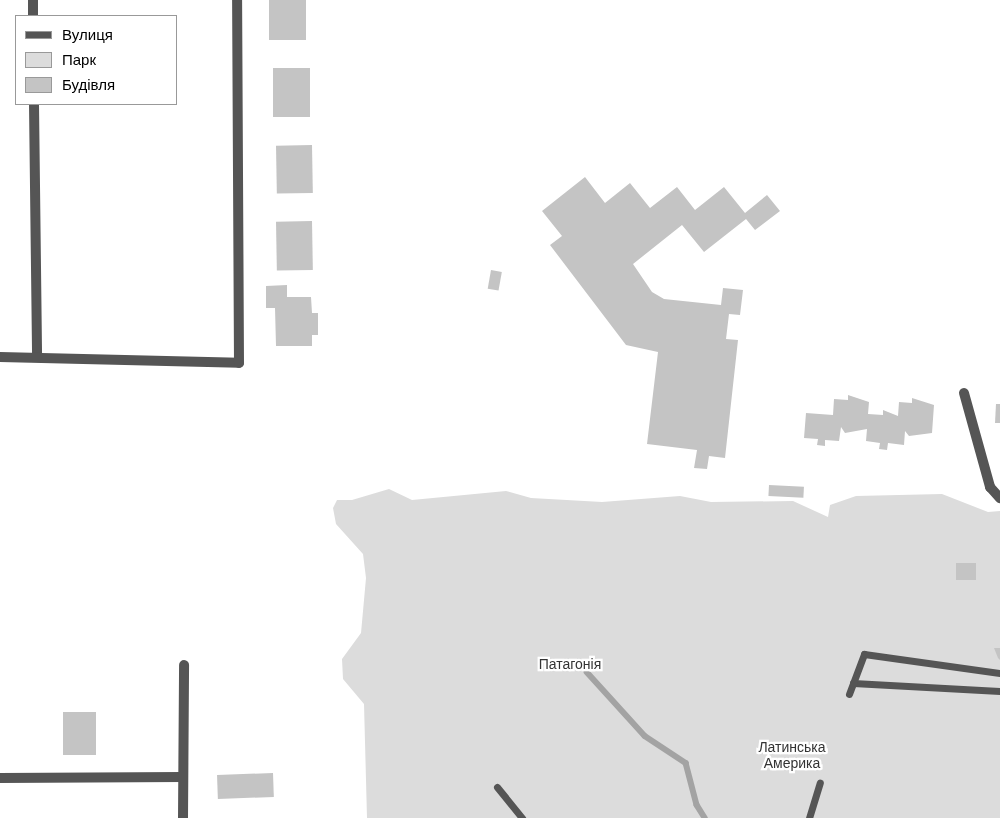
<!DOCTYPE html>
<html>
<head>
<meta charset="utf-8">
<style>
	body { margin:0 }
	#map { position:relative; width:1000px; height:818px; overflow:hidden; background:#fff; font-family:Arial,sans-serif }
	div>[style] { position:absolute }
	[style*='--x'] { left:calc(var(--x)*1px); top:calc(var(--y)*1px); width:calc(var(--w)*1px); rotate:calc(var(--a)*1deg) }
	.green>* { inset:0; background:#dcdcdc }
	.stream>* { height:5.5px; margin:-2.75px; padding:0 2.75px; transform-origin:2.75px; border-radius:2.75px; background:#a3a3a3 }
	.building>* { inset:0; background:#c4c4c4; transform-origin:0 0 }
	.lane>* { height:7px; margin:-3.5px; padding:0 3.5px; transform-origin:3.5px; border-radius:3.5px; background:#555 }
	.street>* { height:10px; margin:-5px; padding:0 5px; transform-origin:5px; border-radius:5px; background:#555 }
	span { translate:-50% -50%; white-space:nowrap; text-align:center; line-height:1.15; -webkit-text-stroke:4.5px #fff; paint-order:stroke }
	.park-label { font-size:14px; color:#333 }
	.legend { position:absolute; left:15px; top:15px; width:162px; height:90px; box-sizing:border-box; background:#fff; border:1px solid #999; margin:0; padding:6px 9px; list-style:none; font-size:15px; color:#000 }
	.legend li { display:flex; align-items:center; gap:10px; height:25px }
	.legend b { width:25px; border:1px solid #999 }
</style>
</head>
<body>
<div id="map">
	<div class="green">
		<i style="clip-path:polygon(389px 489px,412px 500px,506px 491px,531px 498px,602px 502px,680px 496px,711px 502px,793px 501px,828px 517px,830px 505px,856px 496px,942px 494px,988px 512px,1000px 511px,1000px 818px,367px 818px,364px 704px,343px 679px,342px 659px,361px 633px,366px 578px,363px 554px,336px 524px,333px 508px,337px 500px,352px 500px)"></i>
	</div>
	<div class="stream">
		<i style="--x:587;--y:672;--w:86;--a:47.8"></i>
		<i style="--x:645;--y:736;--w:49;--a:33.4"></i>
		<i style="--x:686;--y:763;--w:43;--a:75.3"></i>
		<i style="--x:697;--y:805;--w:15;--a:58"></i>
	</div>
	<div class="building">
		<i style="left:269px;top:0;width:37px;height:40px"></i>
		<i style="left:273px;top:68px;width:37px;height:49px"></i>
		<i style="left:312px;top:145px;width:48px;height:36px;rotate:89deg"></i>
		<i style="clip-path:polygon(585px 177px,605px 203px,630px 183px,650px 208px,677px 187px,695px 210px,724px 187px,745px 213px,767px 195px,780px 211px,755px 230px,746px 219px,704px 252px,682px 225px,633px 264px,652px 292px,664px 299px,721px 305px,723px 288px,743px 290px,740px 315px,729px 314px,726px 339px,738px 340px,725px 458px,709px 456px,707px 469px,694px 468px,697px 450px,647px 444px,658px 352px,626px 345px,550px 245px,562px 236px,542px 211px)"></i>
		<i style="left:312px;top:221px;width:49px;height:36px;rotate:89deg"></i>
		<i style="left:491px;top:270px;width:11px;height:19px;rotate:10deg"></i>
		<i style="clip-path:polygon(287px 285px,287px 297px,311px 297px,312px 313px,318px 313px,318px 335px,312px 335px,312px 346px,276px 346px,275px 308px,266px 308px,266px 286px)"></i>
		<i style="clip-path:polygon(848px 395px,869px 402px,868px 414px,883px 415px,883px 410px,898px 416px,899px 402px,912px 403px,912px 398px,934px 405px,932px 433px,909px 436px,905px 431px,904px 445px,888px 443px,887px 450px,879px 449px,880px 443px,866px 441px,867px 429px,845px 433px,841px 427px,839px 441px,825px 440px,825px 446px,817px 445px,818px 439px,804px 438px,806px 413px,833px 415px,834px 399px,848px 400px)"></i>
		<i style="clip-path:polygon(996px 404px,1000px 404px,1000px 423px,995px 423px)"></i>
		<i style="left:769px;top:485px;width:35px;height:11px;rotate:3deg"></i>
		<i style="left:956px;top:563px;width:20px;height:17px"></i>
		<i style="clip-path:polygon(994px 648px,1000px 648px,1000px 660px,998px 658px)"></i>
		<i style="left:63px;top:712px;width:33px;height:43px"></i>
		<i style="left:273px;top:773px;width:24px;height:56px;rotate:88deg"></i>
	</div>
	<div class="lane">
		<i style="--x:853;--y:683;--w:147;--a:3.1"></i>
		<i style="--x:849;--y:694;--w:43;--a:-69.4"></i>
		<i style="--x:864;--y:654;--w:137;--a:8"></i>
		<i style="--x:497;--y:787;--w:40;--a:51"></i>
		<i style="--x:809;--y:818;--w:37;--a:-73"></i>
	</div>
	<div class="street">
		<i style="--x:33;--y:0;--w:16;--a:90"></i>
		<i style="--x:34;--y:104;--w:253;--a:89.3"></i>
		<i style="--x:0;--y:357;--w:239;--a:1.4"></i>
		<i style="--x:239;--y:363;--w:363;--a:-90.3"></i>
		<i style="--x:964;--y:393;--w:98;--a:74.5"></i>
		<i style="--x:990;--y:487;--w:15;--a:48"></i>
		<i style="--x:0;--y:778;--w:183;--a:-0.3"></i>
		<i style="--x:183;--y:818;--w:153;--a:-89.6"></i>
	</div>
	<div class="park-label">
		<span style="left:570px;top:664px">Патагонія</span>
		<span style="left:792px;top:755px">Латинська<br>Америка</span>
	</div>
	<ul class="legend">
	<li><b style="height:6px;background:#555"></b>Вулиця</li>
	<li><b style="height:14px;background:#dcdcdc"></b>Парк</li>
	<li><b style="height:14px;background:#c4c4c4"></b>Будівля</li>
	</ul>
</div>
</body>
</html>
